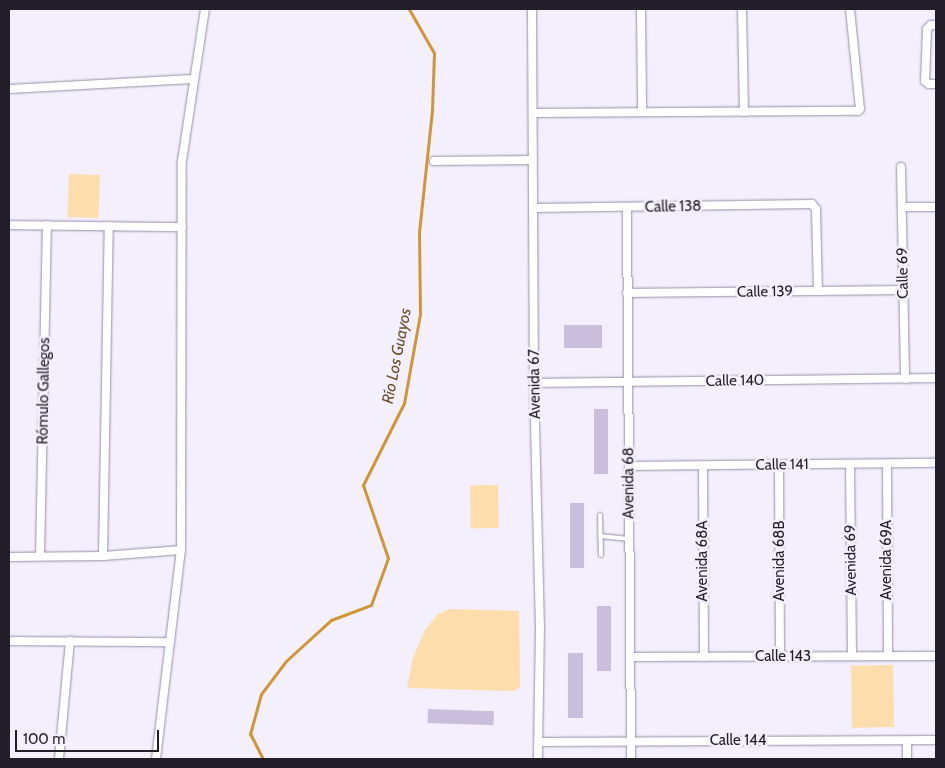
<!DOCTYPE html>
<html>
<head>
<meta charset="utf-8">
<style>
	body { margin:0 }
	#map { position:relative; width:945px; height:768px; overflow:hidden; background:#f4effc; font-family:Cabin,sans-serif }
	div>[style] { position:absolute }
	[style*='--x'] { left:calc(var(--x)*1px); top:calc(var(--y)*1px); width:calc(var(--w)*1px); rotate:calc(var(--a)*1deg) }
	.green>* { inset:0; background:#feddac; transform-origin:0 0 }
	.stream>* { height:3px; margin:-1.5px; padding:0 1.5px; transform-origin:1.5px; border-radius:1.5px; background:#cf9734 }
	.building>* { inset:0; background:#c9bedc; transform-origin:0 0 }
	.roads { filter:drop-shadow(0 0 1px #988daa) drop-shadow(0 0 1px #988daa) }
	.service>* { height:4px; margin:-2px; padding:0 2px; transform-origin:2px; border-radius:2px; background:#fff }
	.minor>* { height:8px; margin:-4px; padding:0 4px; transform-origin:4px; border-radius:4px; background:#fff }
	span { translate:-50% -50%; white-space:nowrap; text-align:center; line-height:1.15; -webkit-text-stroke:5px #f4effc; paint-order:stroke }
	.street-label { font-size:15px; color:#231f2a }
	.water-label { font-size:16px; color:#674f28; font-style:italic }
	.frame { position:absolute; inset:0; border:10px solid #231f2a; pointer-events:none }
	.scale { position:absolute; left:15px; top:730px; width:144px; height:22px; box-sizing:border-box; border:2px solid #231f2a; border-top:0; padding-left:6px; font-size:15px; line-height:18px; white-space:nowrap; color:#231f2a; -webkit-text-stroke:4px #f4effc; paint-order:stroke }
</style>
</head>
<body>
<div id="map">
	<div class="green">
		<i style="left:69px;top:174px;width:31px;height:43px;rotate:2deg"></i>
		<i style="left:498px;top:485px;width:43px;height:28px;rotate:89deg"></i>
		<i style="clip-path:polygon(450px 609px,519px 611px,520px 685px,519px 688px,513px 691px,407px 688px,413px 658px,425px 630px,438px 614px)"></i>
		<i style="left:893px;top:665px;width:62px;height:42px;rotate:89deg"></i>
	</div>
	<div class="stream">
		<i style="--x:263;--y:759;--w:28;--a:-117"></i>
		<i style="--x:250;--y:734;--w:41;--a:-74.6"></i>
		<i style="--x:261;--y:694;--w:41;--a:-52.9"></i>
		<i style="--x:286;--y:661;--w:61;--a:-42.3"></i>
		<i style="--x:331;--y:620;--w:43;--a:-20.6"></i>
		<i style="--x:371;--y:605;--w:50;--a:-70.1"></i>
		<i style="--x:388;--y:558;--w:77;--a:-108.9"></i>
		<i style="--x:363;--y:485;--w:92;--a:-63.4"></i>
		<i style="--x:404;--y:403;--w:90;--a:-79.8"></i>
		<i style="--x:420;--y:314;--w:82;--a:-90.7"></i>
		<i style="--x:419;--y:232;--w:123;--a:-83.9"></i>
		<i style="--x:432;--y:110;--w:57;--a:-88"></i>
		<i style="--x:434;--y:53;--w:51;--a:-119.6"></i>
	</div>
	<div class="building">
		<i style="left:602px;top:325px;width:23px;height:38px;rotate:90deg"></i>
		<i style="left:594px;top:409px;width:14px;height:65px"></i>
		<i style="left:570px;top:503px;width:14px;height:65px"></i>
		<i style="left:597px;top:606px;width:14px;height:65px"></i>
		<i style="left:568px;top:653px;width:15px;height:65px"></i>
		<i style="left:428px;top:709px;width:66px;height:14px;rotate:2deg"></i>
	</div>
	<div class="roads">
		<div class="service">
			<i style="--x:600;--y:515;--w:40;--a:88.6"></i>
			<i style="--x:600;--y:536;--w:29;--a:6"></i>
		</div>
		<div class="minor">
			<i style="--x:532;--y:9;--w:374;--a:89.7"></i>
			<i style="--x:534;--y:383;--w:242;--a:88.6"></i>
			<i style="--x:540;--y:625;--w:134;--a:90.9"></i>
			<i style="--x:641;--y:9;--w:103;--a:89.4"></i>
			<i style="--x:742;--y:9;--w:103;--a:88.9"></i>
			<i style="--x:936;--y:25;--w:5;--a:180"></i>
			<i style="--x:931;--y:25;--w:6;--a:135"></i>
			<i style="--x:927;--y:29;--w:52;--a:92.2"></i>
			<i style="--x:925;--y:81;--w:5;--a:37"></i>
			<i style="--x:929;--y:84;--w:7;--a:0"></i>
			<i style="--x:9;--y:89;--w:184;--a:-3.1"></i>
			<i style="--x:533;--y:113;--w:325;--a:-0.4"></i>
			<i style="--x:858;--y:111;--w:3;--a:-45"></i>
			<i style="--x:860;--y:109;--w:100;--a:-95.7"></i>
			<i style="--x:434;--y:161;--w:99;--a:-0.6"></i>
			<i style="--x:901;--y:167;--w:212;--a:88.9"></i>
			<i style="--x:902;--y:207;--w:34;--a:0"></i>
			<i style="--x:533;--y:208;--w:279;--a:-0.8"></i>
			<i style="--x:812;--y:204;--w:6;--a:51"></i>
			<i style="--x:816;--y:209;--w:82;--a:88.6"></i>
			<i style="--x:627;--y:208;--w:551;--a:89.58"></i>
			<i style="--x:9;--y:225;--w:173;--a:0.7"></i>
			<i style="--x:627;--y:293;--w:276;--a:-0.6"></i>
			<i style="--x:534;--y:383;--w:402;--a:-0.7"></i>
			<i style="--x:850;--y:464;--w:192;--a:89.4"></i>
			<i style="--x:887;--y:464;--w:192;--a:89.7"></i>
			<i style="--x:779;--y:465;--w:192;--a:89.7"></i>
			<i style="--x:629;--y:466;--w:307;--a:-0.6"></i>
			<i style="--x:703;--y:466;--w:191;--a:89.7"></i>
			<i style="--x:40;--y:556;--w:331;--a:-88.8"></i>
			<i style="--x:103;--y:556;--w:330;--a:-89"></i>
			<i style="--x:9;--y:557;--w:94;--a:-0.6"></i>
			<i style="--x:103;--y:556;--w:78;--a:-4.4"></i>
			<i style="--x:9;--y:641;--w:160;--a:0.4"></i>
			<i style="--x:630;--y:657;--w:306;--a:-0.2"></i>
			<i style="--x:540;--y:742;--w:396;--a:-0.3"></i>
			<i style="--x:59;--y:759;--w:119;--a:-84.7"></i>
			<i style="--x:156;--y:759;--w:210;--a:-83.2"></i>
			<i style="--x:181;--y:550;--w:389;--a:-89.9"></i>
			<i style="--x:182;--y:161;--w:154;--a:-81.4"></i>
			<i style="--x:907;--y:759;--w:18;--a:-90"></i>
		</div>
	</div>
	<div class="street-label">
		<span style="left:673px;top:207px;rotate:-1deg">Calle 138</span>
		<span style="left:903px;top:273px;rotate:-91deg">Calle 69</span>
		<span style="left:765px;top:292px;rotate:-1deg">Calle 139</span>
		<span style="left:735px;top:381px;rotate:-1deg">Calle 140</span>
		<span style="left:535px;top:384px;rotate:-91deg">Avenida 67</span>
		<span style="left:44px;top:391px;rotate:-89deg">Rómulo Gallegos</span>
		<span style="left:782px;top:465px;rotate:-1deg">Calle 141</span>
		<span style="left:629px;top:483px;rotate:-90deg">Avenida 68</span>
		<span style="left:851px;top:560px;rotate:-91deg">Avenida 69</span>
		<span style="left:887px;top:560px;rotate:-90deg">Avenida 69A</span>
		<span style="left:703px;top:561px;rotate:-90deg">Avenida 68A</span>
		<span style="left:780px;top:561px;rotate:-90deg">Avenida 68B</span>
		<span style="left:783px;top:657px">Calle 143</span>
		<span style="left:738px;top:741px">Calle 144</span>
	</div>
	<div class="water-label">
		<span style="left:397px;top:356px;rotate:-79deg">Río Los Guayos</span>
	</div>
	<div class="frame"></div>
	<div class="scale">100 m</div>
</div>
</body>
</html>
